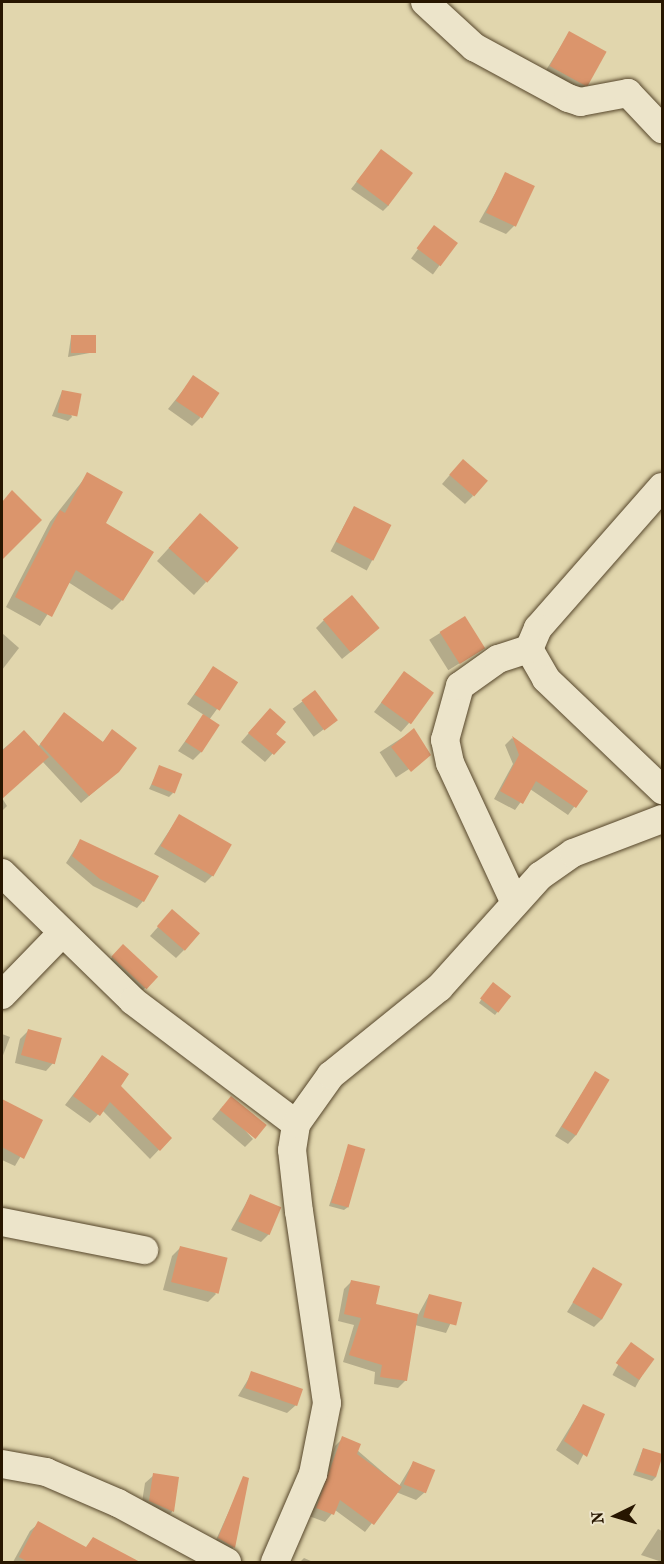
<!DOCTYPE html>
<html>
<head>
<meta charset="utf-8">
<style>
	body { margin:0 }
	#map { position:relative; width:664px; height:1564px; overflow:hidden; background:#e1d6ad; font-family:"IM FELL French Canon",serif }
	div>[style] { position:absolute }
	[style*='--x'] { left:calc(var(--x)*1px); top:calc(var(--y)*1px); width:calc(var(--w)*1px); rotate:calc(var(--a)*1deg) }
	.shadow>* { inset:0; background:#0003; transform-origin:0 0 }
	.building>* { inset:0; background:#db956c; transform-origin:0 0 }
	.roads { filter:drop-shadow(0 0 2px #56462b) drop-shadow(0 0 2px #56462b) }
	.minor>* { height:28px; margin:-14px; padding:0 14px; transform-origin:14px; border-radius:14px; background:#ece4ca }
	span { translate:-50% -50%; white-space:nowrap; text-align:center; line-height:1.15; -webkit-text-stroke:4.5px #ece4ca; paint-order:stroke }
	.frame { position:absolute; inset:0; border:3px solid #271600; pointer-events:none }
	.north { position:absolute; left:586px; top:1486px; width:60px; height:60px; -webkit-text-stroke:4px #ece4ca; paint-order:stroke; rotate:265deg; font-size:16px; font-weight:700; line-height:24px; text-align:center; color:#271600 }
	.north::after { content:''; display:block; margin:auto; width:21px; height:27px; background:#271600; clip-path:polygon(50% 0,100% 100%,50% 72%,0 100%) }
</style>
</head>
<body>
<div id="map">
	<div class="shadow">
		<i style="clip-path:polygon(569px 33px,588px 83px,580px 91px,543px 75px)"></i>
		<i style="clip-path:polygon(376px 157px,389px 205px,383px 211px,351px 189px)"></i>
		<i style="clip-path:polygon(506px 174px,514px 226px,506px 234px,479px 222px)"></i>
		<i style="left:434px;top:227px;width:27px;height:39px;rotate:36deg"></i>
		<i style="clip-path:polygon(71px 337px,95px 352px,68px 357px)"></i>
		<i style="clip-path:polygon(194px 377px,200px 418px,192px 426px,168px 409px)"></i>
		<i style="clip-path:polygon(62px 391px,72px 417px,68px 421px,52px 416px)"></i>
		<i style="clip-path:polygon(455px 469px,473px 496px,465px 504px,442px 484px)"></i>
		<i style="clip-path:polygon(88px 474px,122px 600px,112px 610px,68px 582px,40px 626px,6px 607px,50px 522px)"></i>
		<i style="clip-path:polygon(12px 492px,3px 557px,2px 503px)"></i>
		<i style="left:354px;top:507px;width:41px;height:50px;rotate:28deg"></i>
		<i style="clip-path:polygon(188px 527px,206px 582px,194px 595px,157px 561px)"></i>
		<i style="left:464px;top:618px;width:36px;height:41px;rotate:58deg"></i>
		<i style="clip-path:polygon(324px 620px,370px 636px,342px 659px,316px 628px)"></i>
		<i style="clip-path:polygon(2px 633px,19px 648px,2px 670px)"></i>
		<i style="clip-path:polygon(213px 668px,236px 683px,209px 720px,201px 752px,193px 760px,178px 751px,204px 715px,187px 704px)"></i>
		<i style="clip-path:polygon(404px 673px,409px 723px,401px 732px,374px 712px)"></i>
		<i style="left:315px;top:692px;width:35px;height:28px;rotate:53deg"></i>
		<i style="clip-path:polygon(64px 714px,102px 743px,113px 731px,118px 771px,81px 803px,42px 761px,2px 798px,2px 750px,24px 732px,38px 747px)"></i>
		<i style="clip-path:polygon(262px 718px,283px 742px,265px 762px,241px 742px)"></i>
		<i style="left:414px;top:730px;width:30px;height:41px;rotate:57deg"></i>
		<i style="clip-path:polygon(512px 738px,586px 791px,568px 815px,530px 789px,515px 810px,494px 799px,513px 764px,505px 745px)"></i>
		<i style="clip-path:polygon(160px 767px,173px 793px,169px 797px,149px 789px)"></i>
		<i style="clip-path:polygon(2px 798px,7px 806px,2px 811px)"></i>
		<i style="clip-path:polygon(179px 816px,213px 875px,205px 883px,154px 854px)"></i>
		<i style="clip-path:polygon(80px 841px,143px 901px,137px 908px,93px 886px,66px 863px)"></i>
		<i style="clip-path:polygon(172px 911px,184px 950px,176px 958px,150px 936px)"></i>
		<i style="left:123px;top:946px;width:45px;height:27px;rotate:44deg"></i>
		<i style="clip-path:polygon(489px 988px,498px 1011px,495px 1015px,479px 1003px)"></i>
		<i style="clip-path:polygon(28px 1031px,54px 1062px,46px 1071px,15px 1063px,20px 1039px)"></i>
		<i style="clip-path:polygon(2px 1034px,10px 1037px,2px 1058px)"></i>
		<i style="clip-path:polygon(102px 1057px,119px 1086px,170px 1138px,150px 1159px,102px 1110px,90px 1123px,65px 1105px)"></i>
		<i style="clip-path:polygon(595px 1073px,576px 1135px,568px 1144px,555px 1136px)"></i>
		<i style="clip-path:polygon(2px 1101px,41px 1121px,15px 1166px,2px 1160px)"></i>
		<i style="clip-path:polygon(223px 1106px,253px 1139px,245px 1147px,212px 1119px)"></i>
		<i style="clip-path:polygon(349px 1146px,348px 1207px,344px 1210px,329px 1206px)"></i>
		<i style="clip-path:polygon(250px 1196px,269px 1234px,261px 1242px,231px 1230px)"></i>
		<i style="clip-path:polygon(180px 1248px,216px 1294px,208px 1302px,163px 1290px,172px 1256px)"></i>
		<i style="clip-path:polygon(594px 1269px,602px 1319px,594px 1327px,567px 1312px)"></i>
		<i style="clip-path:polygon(352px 1281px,375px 1305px,418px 1315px,429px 1295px,460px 1303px,446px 1333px,415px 1325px,406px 1380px,398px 1388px,374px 1384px,375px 1372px,343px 1362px,354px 1325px,338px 1321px,344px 1289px)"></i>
		<i style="left:628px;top:1347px;width:26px;height:32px;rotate:29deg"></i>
		<i style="clip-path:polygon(252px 1373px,296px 1405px,287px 1413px,238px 1396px)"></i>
		<i style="clip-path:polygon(583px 1406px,603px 1415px,578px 1465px,556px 1450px)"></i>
		<i style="clip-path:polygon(343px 1438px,399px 1486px,413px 1463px,425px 1492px,416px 1500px,396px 1492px,365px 1532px,335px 1510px,325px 1522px,309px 1516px,335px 1446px)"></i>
		<i style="clip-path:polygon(643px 1449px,656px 1477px,652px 1481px,633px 1475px)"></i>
		<i style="clip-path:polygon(154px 1475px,177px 1478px,172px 1512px,164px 1520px,141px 1509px,145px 1483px)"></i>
		<i style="clip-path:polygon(244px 1478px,234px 1547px,230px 1551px,215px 1542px)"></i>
		<i style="clip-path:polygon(39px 1523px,63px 1562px,13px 1562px,30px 1531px)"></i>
		<i style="clip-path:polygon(658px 1529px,662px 1531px,662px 1562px,641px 1555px)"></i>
		<i style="clip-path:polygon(304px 1558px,313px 1562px,300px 1562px)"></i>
	</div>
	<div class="building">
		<i style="left:569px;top:31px;width:43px;height:40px;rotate:29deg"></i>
		<i style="left:381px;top:149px;width:40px;height:41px;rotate:37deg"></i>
		<i style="left:505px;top:172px;width:33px;height:45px;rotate:25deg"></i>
		<i style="left:434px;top:225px;width:30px;height:29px;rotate:37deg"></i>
		<i style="left:96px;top:335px;width:18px;height:25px;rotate:90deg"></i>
		<i style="left:193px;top:375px;width:32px;height:31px;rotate:34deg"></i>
		<i style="left:62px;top:390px;width:20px;height:23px;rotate:11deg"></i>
		<i style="left:463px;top:459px;width:33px;height:21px;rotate:41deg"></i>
		<i style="clip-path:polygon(87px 472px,123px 492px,106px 523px,154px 552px,123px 601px,76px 570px,52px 617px,15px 597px,60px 510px,65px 513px)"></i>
		<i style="clip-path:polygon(12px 490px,42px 520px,2px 560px,2px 502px)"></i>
		<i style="left:354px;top:506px;width:42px;height:40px;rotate:27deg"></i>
		<i style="left:200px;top:513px;width:52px;height:47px;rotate:42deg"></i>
		<i style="left:352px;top:595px;width:43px;height:38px;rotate:50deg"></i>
		<i style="left:465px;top:616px;width:38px;height:30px;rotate:58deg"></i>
		<i style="left:213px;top:666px;width:30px;height:34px;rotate:33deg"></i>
		<i style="left:404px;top:671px;width:37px;height:39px;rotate:36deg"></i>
		<i style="left:315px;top:690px;width:38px;height:17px;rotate:53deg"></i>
		<i style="clip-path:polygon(270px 708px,286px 722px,276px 734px,286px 742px,274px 755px,248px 733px)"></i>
		<i style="clip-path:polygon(64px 712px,103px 742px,112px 729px,137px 748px,119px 772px,89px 796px,40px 744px)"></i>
		<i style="left:203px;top:714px;width:20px;height:33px;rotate:33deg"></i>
		<i style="clip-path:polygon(414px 728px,431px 755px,411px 772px,391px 747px)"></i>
		<i style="clip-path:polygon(24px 730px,49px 757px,2px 799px,2px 751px)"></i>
		<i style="clip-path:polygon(512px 736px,588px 791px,576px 808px,536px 781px,523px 804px,500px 791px,519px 755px)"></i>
		<i style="left:159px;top:765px;width:25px;height:21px;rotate:21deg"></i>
		<i style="left:179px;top:814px;width:61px;height:37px;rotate:30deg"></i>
		<i style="clip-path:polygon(80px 839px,159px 876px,144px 902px,100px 879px,72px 856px)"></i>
		<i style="left:172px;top:909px;width:37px;height:23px;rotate:41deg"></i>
		<i style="left:123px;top:944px;width:48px;height:17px;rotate:43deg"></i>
		<i style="left:493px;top:982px;width:23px;height:21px;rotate:38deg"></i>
		<i style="left:28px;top:1029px;width:35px;height:27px;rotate:15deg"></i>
		<i style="clip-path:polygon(102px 1055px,129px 1074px,121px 1086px,172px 1138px,160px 1151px,110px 1102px,100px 1116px,73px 1096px)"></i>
		<i style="left:595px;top:1071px;width:17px;height:65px;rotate:31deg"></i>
		<i style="left:231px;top:1096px;width:46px;height:18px;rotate:39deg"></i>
		<i style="clip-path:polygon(2px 1099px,43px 1120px,24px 1159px,2px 1147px)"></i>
		<i style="left:348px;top:1144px;width:18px;height:61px;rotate:16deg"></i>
		<i style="left:250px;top:1194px;width:34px;height:30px;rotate:23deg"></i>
		<i style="left:180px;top:1246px;width:49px;height:37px;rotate:14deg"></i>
		<i style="left:593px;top:1267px;width:34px;height:41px;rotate:30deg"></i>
		<i style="clip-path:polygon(351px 1280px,380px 1286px,376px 1304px,418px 1314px,407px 1381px,380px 1377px,382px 1365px,349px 1355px,361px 1318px,344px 1314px)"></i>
		<i style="left:429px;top:1294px;width:34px;height:24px;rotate:14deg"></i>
		<i style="left:631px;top:1342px;width:29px;height:26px;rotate:36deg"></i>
		<i style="left:251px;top:1371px;width:55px;height:18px;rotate:19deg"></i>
		<i style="clip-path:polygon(583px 1404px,605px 1414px,587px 1457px,564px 1441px)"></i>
		<i style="clip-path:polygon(342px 1436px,361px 1444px,357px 1454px,402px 1487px,374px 1525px,340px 1500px,334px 1515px,316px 1508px)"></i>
		<i style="left:643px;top:1448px;width:21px;height:24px;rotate:17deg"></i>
		<i style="left:413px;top:1461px;width:24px;height:25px;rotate:22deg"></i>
		<i style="clip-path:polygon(153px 1473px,179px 1477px,174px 1512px,149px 1501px)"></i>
		<i style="clip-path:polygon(243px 1476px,249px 1478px,235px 1548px,218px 1538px)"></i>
		<i style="clip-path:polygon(38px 1521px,86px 1547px,93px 1537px,142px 1563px,30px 1563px,19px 1557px)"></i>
	</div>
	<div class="roads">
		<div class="minor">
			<i style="--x:425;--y:2;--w:67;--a:42.6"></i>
			<i style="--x:474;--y:47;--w:107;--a:28.5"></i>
			<i style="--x:568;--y:98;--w:13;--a:18"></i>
			<i style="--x:580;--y:102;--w:49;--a:-10.6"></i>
			<i style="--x:628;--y:93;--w:50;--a:46.6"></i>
			<i style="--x:662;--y:487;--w:188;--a:131.3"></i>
			<i style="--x:538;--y:628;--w:23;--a:113"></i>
			<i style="--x:529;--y:649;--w:34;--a:60"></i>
			<i style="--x:546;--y:679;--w:161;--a:43.7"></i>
			<i style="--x:2;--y:873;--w:183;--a:44.3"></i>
			<i style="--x:133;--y:1001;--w:204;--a:37"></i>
			<i style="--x:515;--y:903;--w:154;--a:-114.9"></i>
			<i style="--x:450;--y:763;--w:24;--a:-102"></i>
			<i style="--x:445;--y:740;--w:56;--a:-74.5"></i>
			<i style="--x:460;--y:686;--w:47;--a:-35.4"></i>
			<i style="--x:498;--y:659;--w:33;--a:-18"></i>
			<i style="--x:2;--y:995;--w:86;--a:-45.9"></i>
			<i style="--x:2;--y:1222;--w:145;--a:11.2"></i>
			<i style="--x:2;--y:1464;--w:45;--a:10.3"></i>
			<i style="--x:46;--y:1472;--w:78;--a:23.3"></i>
			<i style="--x:118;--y:1503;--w:124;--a:28.4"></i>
			<i style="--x:275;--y:1562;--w:96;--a:-66.6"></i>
			<i style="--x:313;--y:1474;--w:72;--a:-78.8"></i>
			<i style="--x:327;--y:1403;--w:193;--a:-98.3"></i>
			<i style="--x:299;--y:1212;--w:62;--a:-96.4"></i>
			<i style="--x:292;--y:1150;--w:26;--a:-81"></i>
			<i style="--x:296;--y:1124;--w:60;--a:-54.5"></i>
			<i style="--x:331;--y:1075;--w:139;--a:-38.9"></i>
			<i style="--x:439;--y:988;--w:151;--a:-48"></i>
			<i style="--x:540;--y:876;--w:40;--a:-34.9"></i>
			<i style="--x:573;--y:853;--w:95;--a:-20.9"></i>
		</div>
	</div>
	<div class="frame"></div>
	<div class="north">N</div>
</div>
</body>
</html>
